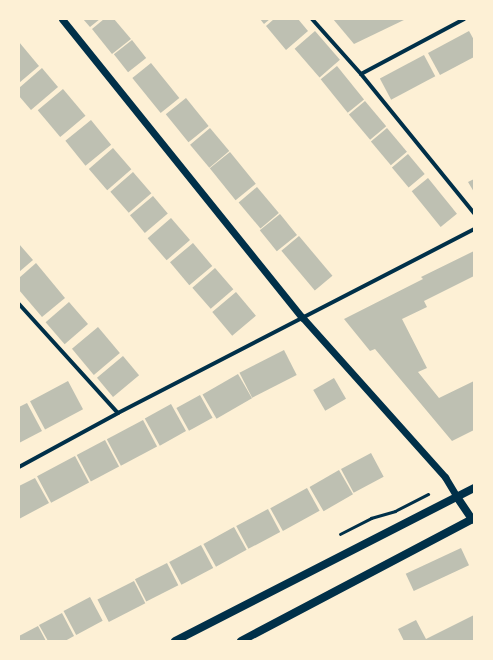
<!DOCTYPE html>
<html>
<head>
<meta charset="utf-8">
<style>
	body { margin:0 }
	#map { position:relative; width:493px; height:660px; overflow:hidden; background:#fdf0d5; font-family:"Fira Sans Condensed",sans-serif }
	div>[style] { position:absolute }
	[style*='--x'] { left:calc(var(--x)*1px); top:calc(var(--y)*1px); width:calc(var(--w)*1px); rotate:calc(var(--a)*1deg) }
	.building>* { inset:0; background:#bec0b2; transform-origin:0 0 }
	.path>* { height:2.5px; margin:-1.25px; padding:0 1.25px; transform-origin:1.25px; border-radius:1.25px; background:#003049 }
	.minor>* { height:4px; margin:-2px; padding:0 2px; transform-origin:2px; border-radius:2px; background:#003049 }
	.tertiary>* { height:7px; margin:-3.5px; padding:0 3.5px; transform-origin:3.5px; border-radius:3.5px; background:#003049 }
	.secondary>* { height:8px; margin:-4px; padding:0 4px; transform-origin:4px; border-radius:4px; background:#003049 }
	span { translate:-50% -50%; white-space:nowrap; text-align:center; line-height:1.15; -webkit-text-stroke:4px #fdf0d5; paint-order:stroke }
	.frame { position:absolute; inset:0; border:20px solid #fdf0d5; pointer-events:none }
</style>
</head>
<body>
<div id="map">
	<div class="building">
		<i style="clip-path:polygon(83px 19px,100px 19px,90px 27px)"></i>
		<i style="clip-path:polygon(104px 19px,114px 19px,131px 39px,112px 54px,92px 29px)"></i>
		<i style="clip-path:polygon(260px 19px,270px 19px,264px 24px)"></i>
		<i style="clip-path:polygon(274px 19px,298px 19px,308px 31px,286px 50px,266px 26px)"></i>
		<i style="clip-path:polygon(333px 19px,406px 19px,354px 44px)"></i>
		<i style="left:315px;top:31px;width:38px;height:27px;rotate:49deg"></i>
		<i style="clip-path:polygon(469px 31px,474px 40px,474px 57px,440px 75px,428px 53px)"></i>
		<i style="left:132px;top:40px;width:23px;height:23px;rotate:52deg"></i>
		<i style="clip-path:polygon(19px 42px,39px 66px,19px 83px)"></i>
		<i style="left:424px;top:55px;width:24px;height:50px;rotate:62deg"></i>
		<i style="left:151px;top:63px;width:45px;height:24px;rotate:51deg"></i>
		<i style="left:337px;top:66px;width:43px;height:21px;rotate:51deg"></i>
		<i style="clip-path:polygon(42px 68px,58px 87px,31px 110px,19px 96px,19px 88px)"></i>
		<i style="left:63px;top:89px;width:35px;height:33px;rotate:50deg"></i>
		<i style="left:186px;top:98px;width:36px;height:26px;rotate:51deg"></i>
		<i style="left:365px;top:101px;width:33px;height:21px;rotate:50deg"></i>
		<i style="left:91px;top:120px;width:32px;height:33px;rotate:51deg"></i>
		<i style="left:210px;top:128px;width:30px;height:26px;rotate:50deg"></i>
		<i style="left:387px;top:128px;width:31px;height:21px;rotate:50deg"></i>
		<i style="left:113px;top:148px;width:28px;height:32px;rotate:49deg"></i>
		<i style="left:230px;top:152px;width:41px;height:26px;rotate:51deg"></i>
		<i style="left:408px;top:154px;width:26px;height:21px;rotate:50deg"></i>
		<i style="left:133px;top:172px;width:28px;height:30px;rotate:49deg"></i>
		<i style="left:428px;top:178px;width:46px;height:21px;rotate:51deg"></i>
		<i style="clip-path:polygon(474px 179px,474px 192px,468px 182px)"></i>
		<i style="left:257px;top:187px;width:34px;height:24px;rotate:50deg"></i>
		<i style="left:153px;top:196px;width:23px;height:30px;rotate:50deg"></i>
		<i style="left:280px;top:214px;width:27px;height:26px;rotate:51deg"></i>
		<i style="left:171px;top:218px;width:29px;height:31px;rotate:49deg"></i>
		<i style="left:299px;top:236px;width:52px;height:23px;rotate:50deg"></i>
		<i style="left:193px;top:243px;width:30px;height:30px;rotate:50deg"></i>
		<i style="clip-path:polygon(19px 244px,33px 260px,19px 272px)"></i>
		<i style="clip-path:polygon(474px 251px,474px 276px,424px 301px,427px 307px,402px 319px,427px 368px,418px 372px,439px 398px,474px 381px,474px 430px,452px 441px,375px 349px,370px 351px,344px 319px,423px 279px,421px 277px)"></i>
		<i style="clip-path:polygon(36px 263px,65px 298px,42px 317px,19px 290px,19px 278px)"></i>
		<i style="left:215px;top:268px;width:28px;height:30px;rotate:49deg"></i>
		<i style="left:236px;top:292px;width:31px;height:31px;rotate:50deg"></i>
		<i style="left:69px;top:302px;width:29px;height:31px;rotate:49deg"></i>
		<i style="left:98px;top:327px;width:34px;height:34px;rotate:50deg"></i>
		<i style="left:284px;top:350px;width:28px;height:50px;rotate:63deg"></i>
		<i style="left:123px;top:356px;width:25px;height:34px;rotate:50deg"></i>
		<i style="left:238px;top:374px;width:28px;height:41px;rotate:60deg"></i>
		<i style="left:334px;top:378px;width:24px;height:24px;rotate:60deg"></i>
		<i style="left:68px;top:381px;width:32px;height:43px;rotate:62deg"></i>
		<i style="left:200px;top:395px;width:26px;height:27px;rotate:61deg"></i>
		<i style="clip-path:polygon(27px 403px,42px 431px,19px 443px,19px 407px)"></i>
		<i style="left:171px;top:404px;width:31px;height:30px;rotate:61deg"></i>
		<i style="left:143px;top:420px;width:30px;height:41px;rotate:62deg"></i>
		<i style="left:105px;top:440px;width:30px;height:32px;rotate:62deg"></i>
		<i style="left:371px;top:453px;width:27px;height:34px;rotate:62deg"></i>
		<i style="left:75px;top:456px;width:30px;height:43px;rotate:62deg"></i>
		<i style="left:339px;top:470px;width:28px;height:34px;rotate:60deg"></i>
		<i style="clip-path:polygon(35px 478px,49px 503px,19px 519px,19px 486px)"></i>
		<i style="left:307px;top:488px;width:26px;height:42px;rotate:61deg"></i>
		<i style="left:268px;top:509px;width:26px;height:36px;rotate:62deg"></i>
		<i style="left:234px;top:527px;width:26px;height:35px;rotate:61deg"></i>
		<i style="left:201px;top:545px;width:26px;height:36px;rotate:62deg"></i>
		<i style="left:461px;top:548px;width:19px;height:61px;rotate:65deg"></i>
		<i style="left:167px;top:563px;width:25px;height:36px;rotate:63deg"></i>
		<i style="left:134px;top:581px;width:25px;height:41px;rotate:63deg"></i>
		<i style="left:90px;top:597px;width:27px;height:30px;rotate:62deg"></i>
		<i style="clip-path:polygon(62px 613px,74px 636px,65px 641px,48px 641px,39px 625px)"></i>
		<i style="clip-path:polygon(474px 615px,474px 641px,404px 641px,398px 629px,416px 620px,426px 639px)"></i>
		<i style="clip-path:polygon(38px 626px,46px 641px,19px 641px,19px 636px)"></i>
	</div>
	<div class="path">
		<i style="--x:340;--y:534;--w:35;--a:-27"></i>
		<i style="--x:371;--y:518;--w:25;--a:-16"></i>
		<i style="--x:395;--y:511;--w:37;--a:-27"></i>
	</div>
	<div class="minor">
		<i style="--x:312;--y:19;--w:74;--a:48.3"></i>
		<i style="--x:361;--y:74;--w:179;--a:50.9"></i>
		<i style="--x:361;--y:74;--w:117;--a:-28.1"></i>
		<i style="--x:19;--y:304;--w:147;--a:47.8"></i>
		<i style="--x:19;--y:467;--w:113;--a:-28.6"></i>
		<i style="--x:118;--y:413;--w:401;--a:-27.3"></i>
	</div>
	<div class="tertiary">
		<i style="--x:62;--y:19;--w:383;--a:51.2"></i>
		<i style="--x:302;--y:317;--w:215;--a:48.2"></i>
		<i style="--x:445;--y:477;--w:23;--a:59"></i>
	</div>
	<div class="secondary">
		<i style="--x:457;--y:497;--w:27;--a:56"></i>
		<i style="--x:175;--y:641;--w:336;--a:-27.1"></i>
		<i style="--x:241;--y:641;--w:263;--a:-27.8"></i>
	</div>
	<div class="frame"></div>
</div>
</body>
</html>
